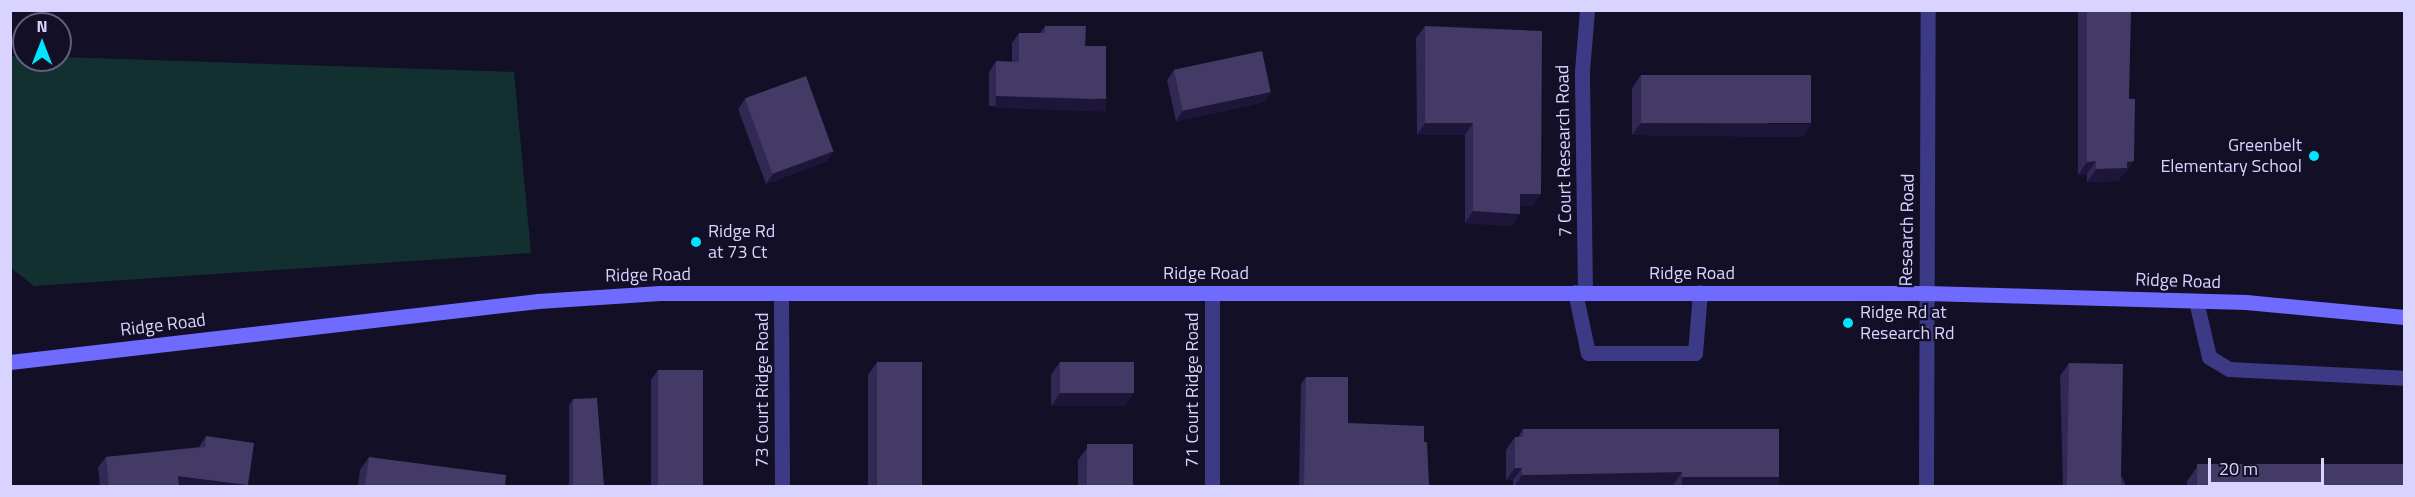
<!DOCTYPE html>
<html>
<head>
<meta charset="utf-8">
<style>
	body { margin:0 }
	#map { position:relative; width:2415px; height:497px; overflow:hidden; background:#130f26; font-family:"Titillium Web",sans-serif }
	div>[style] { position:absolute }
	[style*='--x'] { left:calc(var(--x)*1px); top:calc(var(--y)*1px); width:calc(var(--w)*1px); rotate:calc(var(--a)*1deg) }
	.green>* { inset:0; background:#12302f }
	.lane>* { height:15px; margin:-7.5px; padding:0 7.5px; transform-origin:7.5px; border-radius:7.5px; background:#3d3a85 }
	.street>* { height:15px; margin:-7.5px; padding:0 7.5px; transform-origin:7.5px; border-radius:7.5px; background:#3d3a85 }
	.secondary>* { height:15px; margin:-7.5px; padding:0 7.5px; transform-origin:7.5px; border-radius:7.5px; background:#6f6bff }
	.wall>* { inset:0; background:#312854 }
	.shaded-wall>* { inset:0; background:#1d163a; transform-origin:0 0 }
	.building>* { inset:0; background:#433a66; transform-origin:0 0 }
	.dots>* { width:16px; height:16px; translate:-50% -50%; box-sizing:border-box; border:3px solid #130f26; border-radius:50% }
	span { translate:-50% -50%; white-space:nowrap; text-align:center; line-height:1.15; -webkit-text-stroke:4.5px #130f26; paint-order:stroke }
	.poi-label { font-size:18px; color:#d9d4ff }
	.right { translate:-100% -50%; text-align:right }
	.left { translate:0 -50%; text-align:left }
	.street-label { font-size:18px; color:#d9d4ff }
	.frame { position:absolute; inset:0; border:12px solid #d9d4ff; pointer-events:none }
	.north { position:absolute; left:12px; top:12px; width:60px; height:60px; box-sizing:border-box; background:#130f26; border:2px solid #625e7d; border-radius:50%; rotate:0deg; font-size:16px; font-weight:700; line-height:24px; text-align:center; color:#d9d4ff }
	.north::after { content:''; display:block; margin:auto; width:21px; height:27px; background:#00e5ff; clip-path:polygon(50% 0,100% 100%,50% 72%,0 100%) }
	.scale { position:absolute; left:2208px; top:458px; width:116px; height:27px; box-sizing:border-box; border:3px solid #d9d4ff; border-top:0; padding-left:8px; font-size:18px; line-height:21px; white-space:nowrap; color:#d9d4ff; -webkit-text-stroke:4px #130f26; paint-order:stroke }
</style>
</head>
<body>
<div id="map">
	<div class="green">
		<i style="clip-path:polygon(10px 56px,24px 56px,24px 60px,60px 57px,514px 72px,531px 253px,34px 286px,11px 268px)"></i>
	</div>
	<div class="lane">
		<i style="--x:1575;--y:292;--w:62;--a:78"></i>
		<i style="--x:1588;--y:353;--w:107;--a:0"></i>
		<i style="--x:1695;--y:353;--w:61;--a:-85.3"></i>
		<i style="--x:1212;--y:293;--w:193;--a:90"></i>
		<i style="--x:781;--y:294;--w:192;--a:89.7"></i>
		<i style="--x:2196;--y:301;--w:57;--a:76.9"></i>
		<i style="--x:2209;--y:357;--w:23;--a:31"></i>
		<i style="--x:2229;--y:369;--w:175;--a:2.9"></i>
	</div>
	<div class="street">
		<i style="--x:1585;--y:292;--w:221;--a:-90.8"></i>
		<i style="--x:1582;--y:71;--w:61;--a:-85.3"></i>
		<i style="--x:1926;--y:486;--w:476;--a:-89.8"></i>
	</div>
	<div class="secondary">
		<i style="--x:10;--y:362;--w:532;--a:-6.59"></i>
		<i style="--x:538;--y:301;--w:122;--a:-3.8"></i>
		<i style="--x:660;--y:293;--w:1266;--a:0"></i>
		<i style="--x:1926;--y:293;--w:320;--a:1.6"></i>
		<i style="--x:2246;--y:302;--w:159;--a:5.4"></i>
	</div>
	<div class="wall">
		<i style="clip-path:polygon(2078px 10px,2131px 10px,2125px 174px,2123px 174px,2118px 181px,2087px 182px,2087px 174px,2078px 175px)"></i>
		<i style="clip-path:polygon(1045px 26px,1085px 46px,1099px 109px,989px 106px,989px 72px,996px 61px,1012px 62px,1012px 43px,1019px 33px,1040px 33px)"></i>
		<i style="clip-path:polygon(1425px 26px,1541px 194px,1533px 206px,1520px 206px,1520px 214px,1512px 226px,1465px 223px,1465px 135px,1417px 135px,1416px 38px)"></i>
		<i style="clip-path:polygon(1174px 70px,1271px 92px,1264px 102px,1176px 121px,1167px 80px)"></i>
		<i style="clip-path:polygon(1641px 75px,1803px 137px,1632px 135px,1632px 88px)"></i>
		<i style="clip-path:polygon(745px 99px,834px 151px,827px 161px,766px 184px,738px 109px)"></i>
		<i style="clip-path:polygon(877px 362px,922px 486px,868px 486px,868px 375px)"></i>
		<i style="clip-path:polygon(1060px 362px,1133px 393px,1124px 406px,1051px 406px,1051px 375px)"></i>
		<i style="clip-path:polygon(2069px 363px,2126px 486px,2063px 486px,2060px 376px)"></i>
		<i style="clip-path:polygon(658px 370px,703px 486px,651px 486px,651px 380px)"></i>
		<i style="clip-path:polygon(1306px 377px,1348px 423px,1424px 442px,1429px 486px,1299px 486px,1301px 384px)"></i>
		<i style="clip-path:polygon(573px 399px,604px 486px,569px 486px,569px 405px)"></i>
		<i style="clip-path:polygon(1523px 429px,1779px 477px,1772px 486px,1673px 486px,1673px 485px,1599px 486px,1513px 486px,1513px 480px,1506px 480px,1506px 450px,1515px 437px,1518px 437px)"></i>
		<i style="clip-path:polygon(206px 436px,247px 486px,100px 486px,98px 467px,106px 457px,199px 447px)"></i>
		<i style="clip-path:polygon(1087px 448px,1133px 486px,1078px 486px,1078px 460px)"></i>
		<i style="clip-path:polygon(369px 457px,505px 486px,358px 486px,360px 470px)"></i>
		<i style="clip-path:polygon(2197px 467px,2404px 486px,2187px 486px,2187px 481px)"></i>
	</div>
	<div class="shaded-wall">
		<i style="clip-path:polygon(1271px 92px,1264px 102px,1176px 121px,1183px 110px)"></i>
		<i style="left:996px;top:96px;width:110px;height:12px;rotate:2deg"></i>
		<i style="clip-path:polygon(1425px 123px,1473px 123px,1465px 135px,1417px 135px)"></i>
		<i style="clip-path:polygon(1641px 123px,1812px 124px,1803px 137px,1632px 135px)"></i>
		<i style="clip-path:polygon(834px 151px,827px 161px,766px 184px,773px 174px)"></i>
		<i style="clip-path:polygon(2096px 161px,2087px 174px,2078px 175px,2087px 162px)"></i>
		<i style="clip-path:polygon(2134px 161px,2125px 174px,2123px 174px,2118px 181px,2087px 182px,2096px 169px)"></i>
		<i style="clip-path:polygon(1520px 194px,1541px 194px,1533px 206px,1512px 206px)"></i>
		<i style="clip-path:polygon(1473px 211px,1520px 214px,1512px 226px,1465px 223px)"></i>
		<i style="clip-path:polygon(1060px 393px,1133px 393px,1124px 406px,1051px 406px)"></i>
		<i style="clip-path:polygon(1515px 468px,1522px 468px,1513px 480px,1506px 480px)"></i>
		<i style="clip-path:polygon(1682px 472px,1673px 485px,1599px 486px,1515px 486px,1522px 475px)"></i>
		<i style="clip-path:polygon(178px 476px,248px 485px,247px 486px,175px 486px)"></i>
		<i style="left:1682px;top:477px;width:97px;height:11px"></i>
	</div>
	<div class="building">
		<i style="clip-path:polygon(2087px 10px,2131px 10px,2129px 99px,2135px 99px,2134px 161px,2127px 162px,2127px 168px,2096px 169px,2096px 161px,2087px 162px)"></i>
		<i style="clip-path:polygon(1045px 26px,1086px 26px,1085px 46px,1106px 46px,1106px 99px,996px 96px,996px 61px,1019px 62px,1019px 33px,1045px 33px)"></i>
		<i style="clip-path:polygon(1425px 26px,1542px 31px,1541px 194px,1520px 194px,1520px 214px,1473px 211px,1473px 123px,1425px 123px)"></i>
		<i style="left:1262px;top:51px;width:42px;height:90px;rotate:78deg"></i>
		<i style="left:1641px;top:75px;width:170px;height:48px"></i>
		<i style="left:806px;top:76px;width:80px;height:65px;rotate:70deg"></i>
		<i style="left:877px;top:362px;width:45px;height:124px"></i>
		<i style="left:1060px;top:362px;width:74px;height:31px"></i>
		<i style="left:2069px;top:363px;width:54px;height:123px;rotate:1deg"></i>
		<i style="left:658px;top:370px;width:45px;height:116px"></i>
		<i style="clip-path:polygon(1306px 377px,1348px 377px,1348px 423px,1424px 426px,1424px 442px,1427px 442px,1429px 486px,1304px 486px)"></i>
		<i style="clip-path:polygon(597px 398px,604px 486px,573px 486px,573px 399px)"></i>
		<i style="clip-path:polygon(1523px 429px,1779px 429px,1779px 477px,1682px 477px,1682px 472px,1522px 475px,1522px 468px,1515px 468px,1515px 437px,1523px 437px)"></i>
		<i style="clip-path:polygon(206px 436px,254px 443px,248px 485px,178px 476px,179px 486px,109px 486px,106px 457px,205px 447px)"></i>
		<i style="left:1133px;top:444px;width:42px;height:46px;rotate:90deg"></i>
		<i style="clip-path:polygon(369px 457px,506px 475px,505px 486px,365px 486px)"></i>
		<i style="left:2404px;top:464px;width:22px;height:207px;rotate:90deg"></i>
	</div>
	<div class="dots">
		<i style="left:2314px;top:156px;background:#00e5ff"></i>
		<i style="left:696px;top:242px;background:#00e5ff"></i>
		<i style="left:1848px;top:323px;background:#00e5ff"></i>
	</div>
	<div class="poi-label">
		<span class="right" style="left:2302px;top:156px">Greenbelt<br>Elementary School</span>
		<span class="left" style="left:708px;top:242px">Ridge Rd<br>at 73 Ct</span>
		<span class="left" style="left:1860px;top:323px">Ridge Rd at<br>Research Rd</span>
	</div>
	<div class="street-label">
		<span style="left:1564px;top:151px;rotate:-91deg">7 Court Research Road</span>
		<span style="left:1907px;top:230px;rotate:-89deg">Research Road</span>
		<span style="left:1206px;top:273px">Ridge Road</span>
		<span style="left:1692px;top:273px">Ridge Road</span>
		<span style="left:648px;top:275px;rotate:-1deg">Ridge Road</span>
		<span style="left:2178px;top:281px;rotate:2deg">Ridge Road</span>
		<span style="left:163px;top:325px;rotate:-7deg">Ridge Road</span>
		<span style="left:762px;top:390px;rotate:-90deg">73 Court Ridge Road</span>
		<span style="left:1192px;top:390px;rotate:-90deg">71 Court Ridge Road</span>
	</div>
	<div class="frame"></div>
	<div class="north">N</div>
	<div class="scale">20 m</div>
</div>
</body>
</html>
